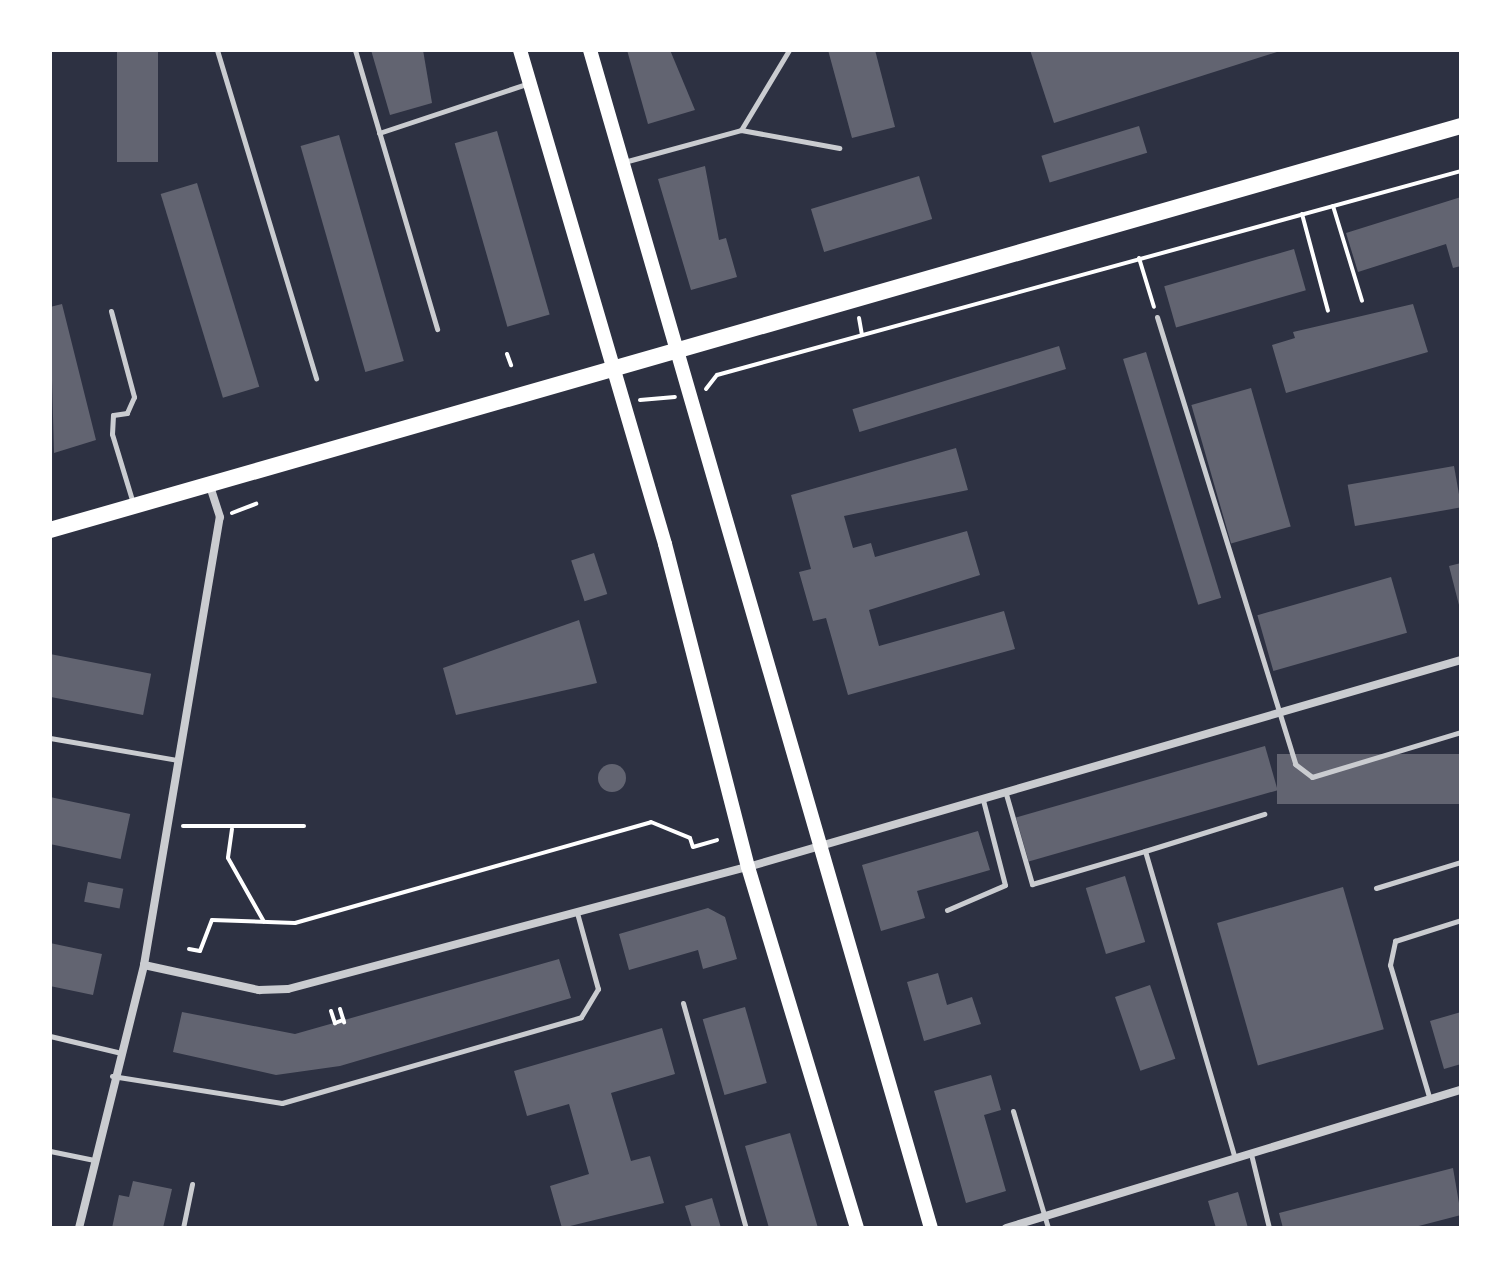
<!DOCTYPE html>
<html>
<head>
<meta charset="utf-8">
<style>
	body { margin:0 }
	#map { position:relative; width:1511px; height:1278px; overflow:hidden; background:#2d3142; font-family:Georgia,serif }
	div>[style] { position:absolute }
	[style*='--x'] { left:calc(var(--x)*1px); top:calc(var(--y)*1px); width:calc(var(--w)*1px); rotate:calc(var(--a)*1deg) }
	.building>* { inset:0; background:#626471; transform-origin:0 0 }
	.round { border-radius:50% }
	.path>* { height:4px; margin:-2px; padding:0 2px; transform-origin:2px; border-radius:2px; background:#fff }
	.service>* { height:5px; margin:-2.5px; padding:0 2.5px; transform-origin:2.5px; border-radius:2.5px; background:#caccd0 }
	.minor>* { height:8px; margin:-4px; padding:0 4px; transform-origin:4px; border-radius:4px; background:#caccd0 }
	.secondary>* { height:14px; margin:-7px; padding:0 7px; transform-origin:7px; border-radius:7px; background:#fff }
	.primary>* { height:16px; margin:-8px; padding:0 8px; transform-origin:8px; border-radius:8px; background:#fff }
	span { translate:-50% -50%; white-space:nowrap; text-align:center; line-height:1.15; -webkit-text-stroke:8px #fff; paint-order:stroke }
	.frame { position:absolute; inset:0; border:52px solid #fff; pointer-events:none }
</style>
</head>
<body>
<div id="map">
	<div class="building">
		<i style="left:117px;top:50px;width:41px;height:112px"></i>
		<i style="clip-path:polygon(371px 50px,423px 50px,432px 103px,390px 115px)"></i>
		<i style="clip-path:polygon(627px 50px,670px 50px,695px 110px,648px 124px)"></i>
		<i style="clip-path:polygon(828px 50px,875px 50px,895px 127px,852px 138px)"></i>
		<i style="clip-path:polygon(1030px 50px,1280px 50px,1280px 51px,1054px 123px)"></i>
		<i style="left:1139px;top:126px;width:28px;height:102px;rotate:73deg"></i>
		<i style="left:497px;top:131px;width:191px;height:44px;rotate:74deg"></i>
		<i style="left:339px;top:135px;width:235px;height:40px;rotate:74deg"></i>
		<i style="clip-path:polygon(705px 166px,719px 240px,726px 238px,737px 277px,691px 290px,658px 179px)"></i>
		<i style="left:919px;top:176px;width:45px;height:113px;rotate:73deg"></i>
		<i style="left:197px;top:183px;width:213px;height:38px;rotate:73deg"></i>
		<i style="clip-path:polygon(1461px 197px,1461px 266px,1453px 268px,1446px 244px,1358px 272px,1346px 233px)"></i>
		<i style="left:1294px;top:249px;width:43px;height:135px;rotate:74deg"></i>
		<i style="clip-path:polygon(62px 304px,96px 440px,54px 453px,50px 307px)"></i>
		<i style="clip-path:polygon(1413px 304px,1428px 352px,1286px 393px,1272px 345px,1295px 338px,1293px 332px)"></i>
		<i style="left:1059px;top:346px;width:24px;height:216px;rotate:73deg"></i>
		<i style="left:1146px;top:352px;width:257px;height:24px;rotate:73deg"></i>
		<i style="left:1251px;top:388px;width:144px;height:62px;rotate:74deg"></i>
		<i style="clip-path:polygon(956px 448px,968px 490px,844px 516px,853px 548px,871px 543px,875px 557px,967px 531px,980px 575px,869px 610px,879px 646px,1004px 611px,1015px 649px,848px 695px,826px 618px,813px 621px,799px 572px,811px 569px,791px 495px)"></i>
		<i style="left:1454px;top:466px;width:42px;height:108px;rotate:80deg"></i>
		<i style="left:594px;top:553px;width:43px;height:24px;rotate:72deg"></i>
		<i style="clip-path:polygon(1461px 563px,1461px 609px,1460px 609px,1449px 566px)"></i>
		<i style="left:1391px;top:577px;width:58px;height:139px;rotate:74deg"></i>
		<i style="clip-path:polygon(579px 620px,597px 683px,456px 715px,443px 668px)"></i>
		<i style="left:50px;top:654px;width:103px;height:42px;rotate:11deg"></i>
		<i style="left:1265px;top:746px;width:46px;height:259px;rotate:74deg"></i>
		<i style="left:1461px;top:754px;width:50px;height:184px;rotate:90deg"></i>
		<i class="round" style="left:598px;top:764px;width:28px;height:28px"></i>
		<i style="left:50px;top:797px;width:82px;height:46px;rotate:12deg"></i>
		<i style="clip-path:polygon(978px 831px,990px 870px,917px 891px,925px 918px,881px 931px,862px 865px)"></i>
		<i style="left:1125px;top:876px;width:69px;height:41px;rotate:73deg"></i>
		<i style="left:88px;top:882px;width:36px;height:20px;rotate:11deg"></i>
		<i style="left:1343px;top:887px;width:148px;height:131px;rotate:74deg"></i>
		<i style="clip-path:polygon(708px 908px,725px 917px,737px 959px,703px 969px,698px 950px,629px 970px,619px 934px)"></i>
		<i style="clip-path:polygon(50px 943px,102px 954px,93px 995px,50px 986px)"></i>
		<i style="clip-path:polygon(559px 959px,571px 998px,340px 1066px,276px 1075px,173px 1052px,182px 1012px,295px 1034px)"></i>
		<i style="clip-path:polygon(938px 973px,947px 1005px,972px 997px,981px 1024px,924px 1041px,907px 982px)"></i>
		<i style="left:1150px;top:985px;width:78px;height:37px;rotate:71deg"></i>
		<i style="left:745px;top:1007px;width:79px;height:44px;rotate:74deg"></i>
		<i style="clip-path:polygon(1461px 1012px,1461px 1064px,1444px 1069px,1430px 1021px)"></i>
		<i style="clip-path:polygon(662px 1028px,675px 1074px,611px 1093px,631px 1161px,650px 1156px,664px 1203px,562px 1228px,550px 1186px,589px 1174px,569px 1104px,527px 1116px,514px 1071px)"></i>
		<i style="clip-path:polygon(991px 1075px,1001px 1110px,984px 1115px,1006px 1191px,966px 1203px,934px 1091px)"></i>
		<i style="clip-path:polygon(790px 1133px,818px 1228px,769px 1228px,745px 1146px)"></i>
		<i style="clip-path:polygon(1453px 1168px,1461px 1215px,1411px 1228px,1283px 1228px,1279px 1213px)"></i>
		<i style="clip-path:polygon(133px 1181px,172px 1189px,163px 1228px,112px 1228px,119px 1195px,129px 1197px)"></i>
		<i style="clip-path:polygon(1238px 1192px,1248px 1228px,1216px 1228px,1208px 1201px)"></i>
		<i style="clip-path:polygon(712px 1198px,721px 1228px,692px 1228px,685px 1206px)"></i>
	</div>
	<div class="path">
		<i style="--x:1333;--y:206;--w:99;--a:73"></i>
		<i style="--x:1302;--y:214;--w:100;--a:75"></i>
		<i style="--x:1139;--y:258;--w:51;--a:73"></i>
		<i style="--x:859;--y:318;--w:17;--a:80"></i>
		<i style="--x:507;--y:354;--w:12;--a:70"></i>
		<i style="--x:706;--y:389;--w:18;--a:-52"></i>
		<i style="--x:717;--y:375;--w:771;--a:-15.33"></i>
		<i style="--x:640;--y:400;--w:35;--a:-5"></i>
		<i style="--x:232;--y:513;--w:26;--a:-21"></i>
		<i style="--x:183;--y:826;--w:121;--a:0"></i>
		<i style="--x:232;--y:829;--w:29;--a:98"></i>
		<i style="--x:228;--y:858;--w:73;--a:60.6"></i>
		<i style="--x:189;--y:949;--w:11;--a:10"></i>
		<i style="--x:200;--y:951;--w:33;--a:-69"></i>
		<i style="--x:212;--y:920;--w:83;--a:2.1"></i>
		<i style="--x:295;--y:923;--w:370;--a:-15.8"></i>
		<i style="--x:651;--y:822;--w:42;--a:22.3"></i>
		<i style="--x:690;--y:838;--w:9;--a:72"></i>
		<i style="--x:693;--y:847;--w:25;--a:-16"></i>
		<i style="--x:340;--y:1009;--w:14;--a:73"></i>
		<i style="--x:331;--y:1011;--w:13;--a:72"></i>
		<i style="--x:335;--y:1023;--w:9;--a:-21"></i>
	</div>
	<div class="service">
		<i style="--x:217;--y:50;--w:343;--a:73.2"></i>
		<i style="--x:355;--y:50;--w:291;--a:73.6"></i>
		<i style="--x:741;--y:130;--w:100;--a:10.4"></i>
		<i style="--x:379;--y:133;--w:158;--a:-18.4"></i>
		<i style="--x:624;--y:162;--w:121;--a:-15.3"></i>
		<i style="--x:741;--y:130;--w:93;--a:-59"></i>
		<i style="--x:111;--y:311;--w:89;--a:75"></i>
		<i style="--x:134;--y:397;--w:17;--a:114"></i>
		<i style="--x:127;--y:413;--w:14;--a:172"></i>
		<i style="--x:113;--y:415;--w:19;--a:93"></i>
		<i style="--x:112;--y:434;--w:72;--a:73.1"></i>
		<i style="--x:1157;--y:317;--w:468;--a:72.8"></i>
		<i style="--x:1295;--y:764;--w:21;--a:37"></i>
		<i style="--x:1312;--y:777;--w:156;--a:-16.8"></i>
		<i style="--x:50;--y:738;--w:130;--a:9.8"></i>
		<i style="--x:1006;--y:794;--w:94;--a:73.9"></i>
		<i style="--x:1032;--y:884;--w:118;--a:-16.3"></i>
		<i style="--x:1145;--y:851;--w:320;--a:73.7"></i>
		<i style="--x:1145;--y:851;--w:125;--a:-17.3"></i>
		<i style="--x:1376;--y:888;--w:89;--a:-17"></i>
		<i style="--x:947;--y:910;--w:63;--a:-23.3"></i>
		<i style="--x:1005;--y:885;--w:88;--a:-104.5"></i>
		<i style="--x:683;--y:1003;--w:234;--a:74.4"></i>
		<i style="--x:50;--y:1036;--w:69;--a:13.4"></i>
		<i style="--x:112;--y:1076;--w:172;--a:9"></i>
		<i style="--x:282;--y:1103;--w:311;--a:-16"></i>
		<i style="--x:581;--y:1017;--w:33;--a:-59"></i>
		<i style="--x:598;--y:989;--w:79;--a:-105.4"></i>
		<i style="--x:1430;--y:1100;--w:141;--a:-106.5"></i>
		<i style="--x:1390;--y:965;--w:25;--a:-78"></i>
		<i style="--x:1395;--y:941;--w:69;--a:-17.7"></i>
		<i style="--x:1013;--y:1111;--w:122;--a:73.3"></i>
		<i style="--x:50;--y:1151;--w:45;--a:11.6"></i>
		<i style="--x:1251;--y:1154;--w:76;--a:76.3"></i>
		<i style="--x:183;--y:1228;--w:45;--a:-78.4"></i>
	</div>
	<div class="minor">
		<i style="--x:144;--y:965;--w:118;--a:12.3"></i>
		<i style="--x:259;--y:990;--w:29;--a:-2"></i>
		<i style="--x:288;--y:989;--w:476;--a:-14.9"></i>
		<i style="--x:748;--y:867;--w:742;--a:-16.19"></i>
		<i style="--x:79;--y:1228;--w:271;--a:-76.1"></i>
		<i style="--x:144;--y:965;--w:454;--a:-80.4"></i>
		<i style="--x:220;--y:517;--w:35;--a:-108"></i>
		<i style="--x:1006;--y:1228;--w:475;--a:-16.9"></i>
	</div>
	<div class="secondary">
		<i style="--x:520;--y:50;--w:515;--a:73.64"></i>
		<i style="--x:665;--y:544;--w:333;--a:75.6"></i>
		<i style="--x:748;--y:867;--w:377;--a:73.2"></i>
		<i style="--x:590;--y:50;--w:1226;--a:73.86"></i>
	</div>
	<div class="primary">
		<i style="--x:50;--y:530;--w:1468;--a:-15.98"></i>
	</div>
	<div class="frame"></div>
</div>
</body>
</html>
